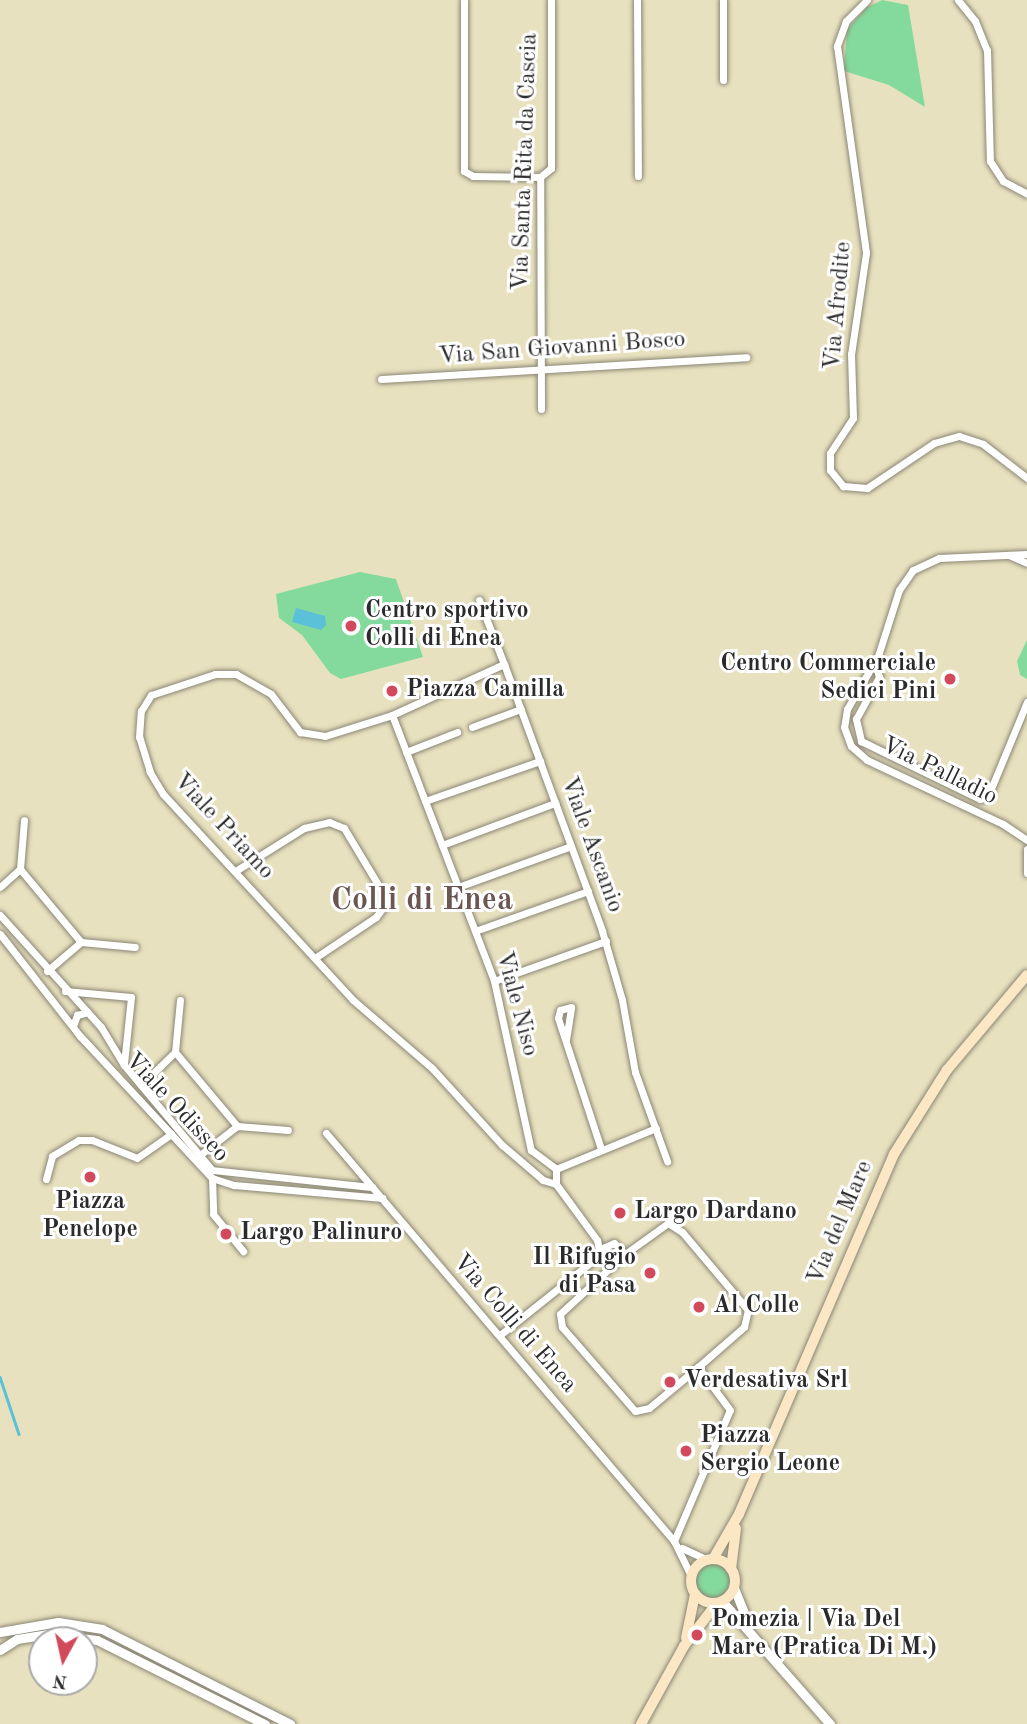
<!DOCTYPE html>
<html>
<head>
<meta charset="utf-8">
<style>
	body { margin:0 }
	#map { position:relative; width:1027px; height:1724px; overflow:hidden; background:#e8e1bf; font-family:"Old Standard TT",serif }
	div>[style] { position:absolute }
	[style*='--x'] { left:calc(var(--x)*1px); top:calc(var(--y)*1px); width:calc(var(--w)*1px); rotate:calc(var(--a)*1deg) }
	.green>* { inset:0; background:#84da9d }
	.round { border-radius:50% }
	.water>* { inset:0; background:#5bc1d8 }
	.stream>* { height:2.5px; margin:-1.25px; padding:0 1.25px; transform-origin:1.25px; border-radius:1.25px; background:#5bc1d8 }
	.roads { filter:drop-shadow(0 0 2px #8a8675) drop-shadow(0 0 2px #8a8675) }
	.minor>* { height:7px; margin:-3.5px; padding:0 3.5px; transform-origin:3.5px; border-radius:3.5px; background:#fff }
	.tertiary>* { height:9px; margin:-4.5px; padding:0 4.5px; transform-origin:4.5px; border-radius:4.5px; background:#fff }
	.secondary>* { height:10px; margin:-5px; padding:0 5px; transform-origin:5px; border-radius:5px; background:#fbe7c3 }
	.secondary>.ring { margin:-5px; padding:0; box-sizing:content-box; background:none; border:10px solid #fbe7c3; border-radius:50% }
	.dots>* { width:19px; height:19px; translate:-50% -50%; box-sizing:border-box; border:4px solid #fff; border-radius:50% }
	span { translate:-50% -50%; white-space:nowrap; text-align:center; line-height:1.15; -webkit-text-stroke:6px #fff; paint-order:stroke }
	.street-label { font-size:24px; color:#2b2b2b }
	.poi-label { font-size:24px; color:#2b2b2b; font-weight:700 }
	.left { translate:0 -50%; text-align:left }
	.right { translate:-100% -50%; text-align:right }
	.district-label { font-size:32px; color:#6b5752; font-weight:700 }
	.north { position:absolute; left:28px; top:1626px; width:70px; height:70px; box-sizing:border-box; background:#fff; border:2px solid #aaa; border-radius:50%; rotate:188deg; font-size:19px; font-weight:700; line-height:28px; text-align:center; color:#2b2b2b }
	.north::after { content:''; display:block; margin:auto; width:24px; height:32px; background:#d1495b; clip-path:polygon(50% 0,100% 100%,50% 72%,0 100%) }
</style>
</head>
<body>
<div id="map">
	<div class="green">
		<i style="clip-path:polygon(882px 0,908px 5px,925px 107px,889px 85px,844px 71px,847px 30px,866px 8px)"></i>
		<i style="clip-path:polygon(360px 572px,396px 579px,423px 657px,341px 679px,330px 673px,302px 635px,279px 618px,276px 594px)"></i>
		<i style="clip-path:polygon(1027px 640px,1027px 679px,1020px 675px,1017px 661px)"></i>
		<i class="round" style="left:695px;top:1563px;width:36px;height:36px"></i>
	</div>
	<div class="water">
		<i style="clip-path:polygon(296px 608px,325px 616px,326px 625px,321px 630px,292px 622px)"></i>
	</div>
	<div class="stream">
		<i style="--x:0;--y:1377;--w:60;--a:71.6"></i>
	</div>
	<div class="roads">
		<div class="minor">
			<i style="--x:464;--y:0;--w:171;--a:90"></i>
			<i style="--x:464;--y:171;--w:10;--a:29"></i>
			<i style="--x:473;--y:176;--w:67;--a:0.9"></i>
			<i style="--x:637;--y:0;--w:176;--a:89.7"></i>
			<i style="--x:867;--y:0;--w:30;--a:135"></i>
			<i style="--x:846;--y:21;--w:27;--a:110"></i>
			<i style="--x:837;--y:46;--w:209;--a:82"></i>
			<i style="--x:866;--y:253;--w:102;--a:98.4"></i>
			<i style="--x:851;--y:354;--w:64;--a:88.2"></i>
			<i style="--x:853;--y:418;--w:42;--a:123.3"></i>
			<i style="--x:830;--y:453;--w:17;--a:90"></i>
			<i style="--x:830;--y:470;--w:21;--a:51"></i>
			<i style="--x:843;--y:486;--w:24;--a:5"></i>
			<i style="--x:867;--y:488;--w:81;--a:-33.9"></i>
			<i style="--x:934;--y:443;--w:26;--a:-16"></i>
			<i style="--x:959;--y:436;--w:25;--a:18"></i>
			<i style="--x:983;--y:444;--w:56;--a:37.7"></i>
			<i style="--x:958;--y:0;--w:27;--a:51"></i>
			<i style="--x:975;--y:21;--w:31;--a:68"></i>
			<i style="--x:987;--y:50;--w:111;--a:88.5"></i>
			<i style="--x:990;--y:161;--w:24;--a:57"></i>
			<i style="--x:1003;--y:181;--w:27;--a:28"></i>
			<i style="--x:723;--y:80;--w:80;--a:-90"></i>
			<i style="--x:381;--y:379;--w:366;--a:-3.4"></i>
			<i style="--x:541;--y:409;--w:232;--a:-90.2"></i>
			<i style="--x:540;--y:177;--w:14;--a:-39"></i>
			<i style="--x:551;--y:168;--w:168;--a:-90"></i>
			<i style="--x:1027;--y:554;--w:88;--a:177.4"></i>
			<i style="--x:939;--y:558;--w:29;--a:155"></i>
			<i style="--x:913;--y:570;--w:24;--a:125"></i>
			<i style="--x:899;--y:590;--w:69;--a:107.7"></i>
			<i style="--x:878;--y:656;--w:61;--a:120.3"></i>
			<i style="--x:847;--y:709;--w:18;--a:99"></i>
			<i style="--x:844;--y:727;--w:20;--a:70"></i>
			<i style="--x:851;--y:746;--w:21;--a:41"></i>
			<i style="--x:867;--y:760;--w:150;--a:25.2"></i>
			<i style="--x:1003;--y:824;--w:29;--a:34"></i>
			<i style="--x:1009;--y:555;--w:20;--a:24"></i>
			<i style="--x:479;--y:600;--w:69;--a:68.7"></i>
			<i style="--x:875;--y:662;--w:16;--a:75"></i>
			<i style="--x:879;--y:677;--w:48;--a:118.7"></i>
			<i style="--x:856;--y:719;--w:23;--a:77"></i>
			<i style="--x:861;--y:741;--w:132;--a:26"></i>
			<i style="--x:980;--y:799;--w:9;--a:-21"></i>
			<i style="--x:988;--y:796;--w:102;--a:-67.5"></i>
			<i style="--x:392;--y:715;--w:285;--a:69"></i>
			<i style="--x:494;--y:981;--w:173;--a:77.7"></i>
			<i style="--x:472;--y:727;--w:52;--a:-20.2"></i>
			<i style="--x:406;--y:752;--w:55;--a:-21.4"></i>
			<i style="--x:425;--y:801;--w:122;--a:-19.2"></i>
			<i style="--x:442;--y:845;--w:121;--a:-20.4"></i>
			<i style="--x:1027;--y:849;--w:24;--a:90"></i>
			<i style="--x:20;--y:869;--w:95;--a:50.1"></i>
			<i style="--x:237;--y:870;--w:79;--a:-32.1"></i>
			<i style="--x:304;--y:828;--w:26;--a:-13"></i>
			<i style="--x:329;--y:822;--w:16;--a:22"></i>
			<i style="--x:344;--y:828;--w:76;--a:59"></i>
			<i style="--x:383;--y:893;--w:12;--a:81"></i>
			<i style="--x:385;--y:905;--w:15;--a:127"></i>
			<i style="--x:376;--y:917;--w:73;--a:146.1"></i>
			<i style="--x:0;--y:887;--w:27;--a:-42"></i>
			<i style="--x:20;--y:869;--w:49;--a:-85.3"></i>
			<i style="--x:458;--y:887;--w:120;--a:-19.9"></i>
			<i style="--x:0;--y:915;--w:151;--a:48"></i>
			<i style="--x:101;--y:1027;--w:44;--a:58.8"></i>
			<i style="--x:124;--y:1065;--w:137;--a:50"></i>
			<i style="--x:212;--y:1170;--w:161;--a:6.1"></i>
			<i style="--x:475;--y:931;--w:120;--a:-19.5"></i>
			<i style="--x:0;--y:934;--w:130;--a:51.9"></i>
			<i style="--x:80;--y:1036;--w:194;--a:47.1"></i>
			<i style="--x:212;--y:1178;--w:23;--a:18"></i>
			<i style="--x:234;--y:1185;--w:149;--a:5"></i>
			<i style="--x:47;--y:971;--w:45;--a:-40.5"></i>
			<i style="--x:81;--y:942;--w:54;--a:5.3"></i>
			<i style="--x:494;--y:981;--w:119;--a:-19.7"></i>
			<i style="--x:65;--y:991;--w:66;--a:5.2"></i>
			<i style="--x:131;--y:997;--w:67;--a:96"></i>
			<i style="--x:180;--y:1000;--w:52;--a:95.5"></i>
			<i style="--x:175;--y:1052;--w:97;--a:50"></i>
			<i style="--x:73;--y:1026;--w:12;--a:-70"></i>
			<i style="--x:77;--y:1015;--w:11;--a:-15"></i>
			<i style="--x:566;--y:1040;--w:33;--a:-81"></i>
			<i style="--x:571;--y:1007;--w:11;--a:165"></i>
			<i style="--x:560;--y:1010;--w:8;--a:104"></i>
			<i style="--x:558;--y:1018;--w:138;--a:71.8"></i>
			<i style="--x:141;--y:1085;--w:47;--a:-44.1"></i>
			<i style="--x:326;--y:1133;--w:536;--a:49.54"></i>
			<i style="--x:674;--y:1541;--w:39;--a:64"></i>
			<i style="--x:531;--y:1150;--w:31;--a:37"></i>
			<i style="--x:556;--y:1169;--w:15;--a:90"></i>
			<i style="--x:200;--y:1155;--w:47;--a:-38.1"></i>
			<i style="--x:237;--y:1126;--w:51;--a:4.5"></i>
			<i style="--x:556;--y:1169;--w:108;--a:-22.3"></i>
			<i style="--x:212;--y:1178;--w:36;--a:88"></i>
			<i style="--x:213;--y:1214;--w:48;--a:51"></i>
			<i style="--x:46;--y:1179;--w:24;--a:-75"></i>
			<i style="--x:52;--y:1156;--w:31;--a:-31"></i>
			<i style="--x:79;--y:1140;--w:13;--a:0"></i>
			<i style="--x:92;--y:1140;--w:48;--a:21.8"></i>
			<i style="--x:137;--y:1158;--w:42;--a:-35.2"></i>
			<i style="--x:556;--y:1184;--w:14;--a:-163"></i>
			<i style="--x:543;--y:1180;--w:54;--a:-139.5"></i>
			<i style="--x:502;--y:1145;--w:104;--a:-132.3"></i>
			<i style="--x:432;--y:1068;--w:104;--a:-139.3"></i>
			<i style="--x:353;--y:1000;--w:280;--a:-132.7"></i>
			<i style="--x:163;--y:794;--w:26;--a:-121"></i>
			<i style="--x:150;--y:772;--w:37;--a:-107"></i>
			<i style="--x:139;--y:737;--w:26;--a:-86"></i>
			<i style="--x:141;--y:711;--w:19;--a:-58"></i>
			<i style="--x:151;--y:695;--w:67;--a:-18.2"></i>
			<i style="--x:215;--y:674;--w:21;--a:0"></i>
			<i style="--x:236;--y:674;--w:40;--a:29.7"></i>
			<i style="--x:271;--y:694;--w:48;--a:52.7"></i>
			<i style="--x:300;--y:732;--w:25;--a:9"></i>
			<i style="--x:325;--y:736;--w:70;--a:-17.4"></i>
			<i style="--x:392;--y:715;--w:123;--a:-24.5"></i>
			<i style="--x:504;--y:664;--w:284;--a:69.8"></i>
			<i style="--x:602;--y:931;--w:72;--a:73.8"></i>
			<i style="--x:622;--y:1000;--w:73;--a:79.8"></i>
			<i style="--x:635;--y:1072;--w:95;--a:70.2"></i>
			<i style="--x:600;--y:1249;--w:15;--a:-23"></i>
			<i style="--x:614;--y:1243;--w:16;--a:45"></i>
			<i style="--x:500;--y:1335;--w:128;--a:-38.7"></i>
			<i style="--x:600;--y:1255;--w:15;--a:-101"></i>
			<i style="--x:597;--y:1240;--w:69;--a:-126.2"></i>
			<i style="--x:674;--y:1541;--w:142;--a:-66.9"></i>
			<i style="--x:730;--y:1410;--w:54;--a:-126.7"></i>
			<i style="--x:698;--y:1367;--w:61;--a:-41"></i>
			<i style="--x:744;--y:1327;--w:17;--a:-77"></i>
			<i style="--x:748;--y:1310;--w:102;--a:-130.2"></i>
			<i style="--x:682;--y:1232;--w:17;--a:-147"></i>
			<i style="--x:668;--y:1223;--w:53;--a:144.2"></i>
			<i style="--x:625;--y:1254;--w:88;--a:137.3"></i>
			<i style="--x:560;--y:1314;--w:13;--a:81"></i>
			<i style="--x:562;--y:1327;--w:111;--a:49"></i>
			<i style="--x:635;--y:1411;--w:14;--a:-12"></i>
			<i style="--x:649;--y:1408;--w:64;--a:-39.9"></i>
			<i style="--x:682;--y:1548;--w:29;--a:25"></i>
		</div>
		<div class="tertiary">
			<i style="--x:734;--y:1588;--w:40;--a:68"></i>
			<i style="--x:722;--y:1601;--w:164;--a:48.7"></i>
			<i style="--x:0;--y:1632;--w:59;--a:-9.8"></i>
			<i style="--x:58;--y:1622;--w:45;--a:9"></i>
			<i style="--x:102;--y:1629;--w:211;--a:26.8"></i>
			<i style="--x:0;--y:1650;--w:20;--a:-33"></i>
			<i style="--x:17;--y:1639;--w:30;--a:-9"></i>
			<i style="--x:47;--y:1634;--w:50;--a:6.8"></i>
			<i style="--x:97;--y:1640;--w:188;--a:26.6"></i>
		</div>
		<div class="secondary">
			<i style="--x:713;--y:1559;--w:52;--a:-60"></i>
			<i style="--x:739;--y:1514;--w:392;--a:-66.7"></i>
			<i style="--x:894;--y:1154;--w:99;--a:-57.8"></i>
			<i style="--x:947;--y:1070;--w:124;--a:-49.9"></i>
			<i class="ring" style="left:691px;top:1559px;width:34px;height:34px"></i>
			<i style="--x:731;--y:1569;--w:41;--a:-83"></i>
			<i style="--x:686;--y:1638;--w:45;--a:-78.4"></i>
			<i style="--x:641;--y:1724;--w:89;--a:-61.1"></i>
			<i style="--x:684;--y:1646;--w:54;--a:-52.5"></i>
		</div>
	</div>
	<div class="dots">
		<i style="left:351px;top:626px;background:#d1495b"></i>
		<i style="left:950px;top:679px;background:#d1495b"></i>
		<i style="left:392px;top:691px;background:#d1495b"></i>
		<i style="left:90px;top:1177px;background:#d1495b"></i>
		<i style="left:620px;top:1213px;background:#d1495b"></i>
		<i style="left:226px;top:1234px;background:#d1495b"></i>
		<i style="left:650px;top:1273px;background:#d1495b"></i>
		<i style="left:699px;top:1307px;background:#d1495b"></i>
		<i style="left:670px;top:1382px;background:#d1495b"></i>
		<i style="left:686px;top:1451px;background:#d1495b"></i>
		<i style="left:697px;top:1635px;background:#d1495b"></i>
	</div>
	<div class="street-label">
		<span style="left:526px;top:162px;rotate:-88deg">Via Santa Rita da Cascia</span>
		<span style="left:839px;top:306px;rotate:-85deg">Via Afrodite</span>
		<span style="left:562px;top:349px;rotate:-4deg">Via San Giovanni Bosco</span>
		<span style="left:939px;top:772px;rotate:26deg">Via Palladio</span>
		<span style="left:223px;top:827px;rotate:47deg">Viale Priamo</span>
		<span style="left:591px;top:845px;rotate:70deg">Viale Ascanio</span>
		<span style="left:516px;top:1004px;rotate:75deg">Viale Niso</span>
		<span style="left:176px;top:1108px;rotate:47deg">Viale Odisseo</span>
		<span style="left:841px;top:1223px;rotate:-67deg">Via del Mare</span>
		<span style="left:514px;top:1324px;rotate:49deg">Via Colli di Enea</span>
	</div>
	<div class="poi-label">
		<span class="left" style="left:365px;top:626px">Centro sportivo<br>Colli di Enea</span>
		<span class="right" style="left:936px;top:679px">Centro Commerciale<br>Sedici Pini</span>
		<span class="left" style="left:406px;top:691px">Piazza Camilla</span>
		<span style="left:90px;top:1217px">Piazza<br>Penelope</span>
		<span class="left" style="left:634px;top:1213px">Largo Dardano</span>
		<span class="left" style="left:240px;top:1234px">Largo Palinuro</span>
		<span class="right" style="left:636px;top:1273px">Il Rifugio<br>di Pasa</span>
		<span class="left" style="left:713px;top:1307px">Al Colle</span>
		<span class="left" style="left:684px;top:1382px">Verdesativa Srl</span>
		<span class="left" style="left:700px;top:1451px">Piazza<br>Sergio Leone</span>
		<span class="left" style="left:711px;top:1635px">Pomezia | Via Del<br>Mare (Pratica Di M.)</span>
	</div>
	<div class="district-label">
		<span style="left:422px;top:901px">Colli di Enea</span>
	</div>
	<div class="north">N</div>
</div>
</body>
</html>
